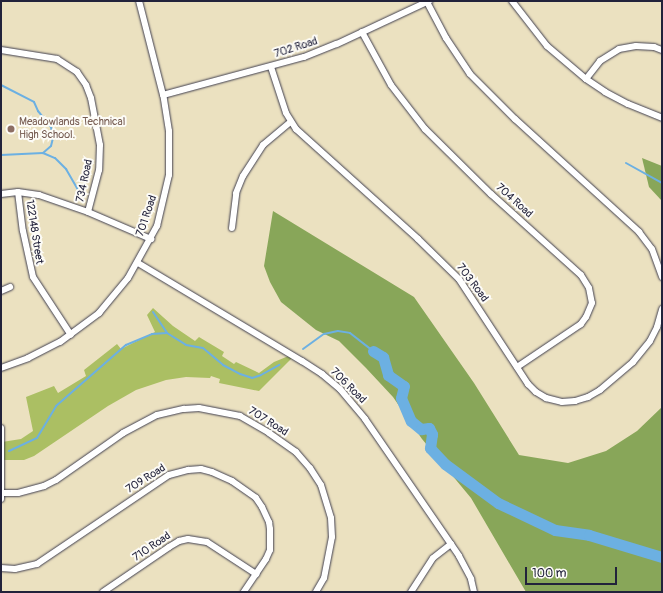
<!DOCTYPE html>
<html>
<head>
<meta charset="utf-8">
<style>
	body { margin:0 }
	#map { position:relative; width:663px; height:593px; overflow:hidden; background:#ebe1c0; font-family:Pangolin,sans-serif }
	div>[style] { position:absolute }
	[style*='--x'] { left:calc(var(--x)*1px); top:calc(var(--y)*1px); width:calc(var(--w)*1px); rotate:calc(var(--a)*1deg) }
	.green>* { inset:0; background:#abbf63 }
	.forest>* { inset:0; background:#88a659 }
	.stream>* { height:2px; margin:-1px; padding:0 1px; transform-origin:1px; border-radius:1px; background:#6cb0e2 }
	.river>* { height:11px; margin:-5.5px; padding:0 5.5px; transform-origin:5.5px; border-radius:5.5px; background:#6cb0e2 }
	.roads { filter:drop-shadow(0 0 1px #403f4f) drop-shadow(0 0 1px #403f4f) }
	.minor>* { height:6px; margin:-3px; padding:0 3px; transform-origin:3px; border-radius:3px; background:#fff }
	.dots>* { width:11px; height:11px; translate:-50% -50%; box-sizing:border-box; border:2px solid #fdfcf7; border-radius:50% }
	span { translate:-50% -50%; white-space:nowrap; text-align:center; line-height:1.15; -webkit-text-stroke:4px #fdfcf7; paint-order:stroke }
	.street-label { font-size:11px; color:#22223b }
	.education-label { font-size:11px; color:#785e54 }
	.left { translate:0 -50%; text-align:left }
	.frame { position:absolute; inset:0; border:2px solid #22223b; pointer-events:none }
	.scale { position:absolute; left:525px; top:567px; width:92px; height:18px; box-sizing:border-box; border:2px solid #22223b; border-top:0; padding-left:5px; font-size:12px; line-height:14px; white-space:nowrap; color:#22223b; -webkit-text-stroke:3px #fdfcf7; paint-order:stroke }
</style>
</head>
<body>
<div id="map">
	<div class="green">
		<i style="clip-path:polygon(153px 308px,173px 326px,195px 341px,199px 337px,224px 352px,222px 356px,234px 364px,236px 362px,259px 373px,274px 362px,291px 355px,294px 356px,259px 391px,219px 383px,220px 379px,211px 376px,210px 378px,186px 377px,166px 380px,136px 390px,108px 406px,34px 456px,24px 460px,1px 460px,2px 442px,21px 439px,33px 431px,26px 397px,54px 386px,58px 393px,86px 376px,84px 370px,117px 344px,121px 349px,155px 332px,147px 315px)"></i>
	</div>
	<div class="forest">
		<i style="clip-path:polygon(642px 158px,662px 166px,662px 201px,649px 187px)"></i>
		<i style="clip-path:polygon(273px 211px,414px 297px,474px 383px,519px 455px,568px 463px,606px 451px,637px 431px,662px 407px,662px 592px,526px 592px,471px 498px,422px 439px,393px 397px,366px 368px,339px 341px,316px 330px,281px 302px,270px 282px,264px 266px)"></i>
	</div>
	<div class="stream">
		<i style="--x:1;--y:85;--w:37;--a:27"></i>
		<i style="--x:34;--y:102;--w:10;--a:66"></i>
		<i style="--x:38;--y:111;--w:21;--a:51"></i>
		<i style="--x:51;--y:127;--w:11;--a:80"></i>
		<i style="--x:53;--y:138;--w:8;--a:104"></i>
		<i style="--x:51;--y:146;--w:11;--a:139"></i>
		<i style="--x:1;--y:155;--w:42;--a:-2.7"></i>
		<i style="--x:43;--y:153;--w:13;--a:23"></i>
		<i style="--x:55;--y:158;--w:16;--a:45"></i>
		<i style="--x:66;--y:169;--w:34;--a:60"></i>
		<i style="--x:626;--y:163;--w:41;--a:29.1"></i>
		<i style="--x:153;--y:312;--w:25;--a:56"></i>
		<i style="--x:167;--y:333;--w:22;--a:32"></i>
		<i style="--x:186;--y:345;--w:17;--a:10"></i>
		<i style="--x:203;--y:348;--w:26;--a:40"></i>
		<i style="--x:223;--y:365;--w:19;--a:28"></i>
		<i style="--x:240;--y:374;--w:13;--a:18"></i>
		<i style="--x:252;--y:378;--w:9;--a:-18"></i>
		<i style="--x:261;--y:375;--w:21;--a:-29"></i>
		<i style="--x:303;--y:349;--w:26;--a:-36"></i>
		<i style="--x:324;--y:334;--w:14;--a:-12"></i>
		<i style="--x:338;--y:331;--w:12;--a:9"></i>
		<i style="--x:350;--y:333;--w:29;--a:38"></i>
		<i style="--x:9;--y:451;--w:31;--a:-25"></i>
		<i style="--x:37;--y:438;--w:37;--a:-59"></i>
		<i style="--x:56;--y:406;--w:93;--a:-41.1"></i>
		<i style="--x:126;--y:345;--w:28;--a:-23"></i>
		<i style="--x:152;--y:334;--w:15;--a:-4"></i>
	</div>
	<div class="river">
		<i style="--x:373;--y:351;--w:12;--a:31"></i>
		<i style="--x:383;--y:357;--w:19;--a:74"></i>
		<i style="--x:388;--y:375;--w:19;--a:35"></i>
		<i style="--x:404;--y:386;--w:12;--a:104"></i>
		<i style="--x:401;--y:398;--w:25;--a:67"></i>
		<i style="--x:411;--y:421;--w:13;--a:39"></i>
		<i style="--x:421;--y:429;--w:8;--a:-7"></i>
		<i style="--x:429;--y:428;--w:7;--a:63"></i>
		<i style="--x:432;--y:434;--w:14;--a:98"></i>
		<i style="--x:430;--y:448;--w:22;--a:47"></i>
		<i style="--x:445;--y:464;--w:66;--a:36.3"></i>
		<i style="--x:498;--y:503;--w:63;--a:25.3"></i>
		<i style="--x:555;--y:530;--w:34;--a:8"></i>
		<i style="--x:589;--y:535;--w:76;--a:16.8"></i>
	</div>
	<div class="roads">
		<div class="minor">
			<i style="--x:512;--y:1;--w:57;--a:52.1"></i>
			<i style="--x:547;--y:46;--w:51;--a:40.2"></i>
			<i style="--x:586;--y:79;--w:23;--a:34"></i>
			<i style="--x:605;--y:92;--w:26;--a:28"></i>
			<i style="--x:628;--y:104;--w:37;--a:22"></i>
			<i style="--x:427;--y:2;--w:41;--a:62.2"></i>
			<i style="--x:446;--y:38;--w:43;--a:56.3"></i>
			<i style="--x:470;--y:74;--w:64;--a:45"></i>
			<i style="--x:515;--y:119;--w:168;--a:42.3"></i>
			<i style="--x:639;--y:232;--w:21;--a:53"></i>
			<i style="--x:652;--y:249;--w:30;--a:70"></i>
			<i style="--x:362;--y:32;--w:60;--a:61.3"></i>
			<i style="--x:391;--y:85;--w:56;--a:52.3"></i>
			<i style="--x:425;--y:129;--w:93;--a:44.6"></i>
			<i style="--x:491;--y:194;--w:121;--a:42"></i>
			<i style="--x:581;--y:275;--w:15;--a:58"></i>
			<i style="--x:589;--y:288;--w:15;--a:79"></i>
			<i style="--x:592;--y:303;--w:15;--a:113"></i>
			<i style="--x:586;--y:317;--w:9;--a:126"></i>
			<i style="--x:581;--y:324;--w:77;--a:146.1"></i>
			<i style="--x:1;--y:50;--w:57;--a:9.1"></i>
			<i style="--x:57;--y:59;--w:24;--a:33"></i>
			<i style="--x:77;--y:72;--w:16;--a:55"></i>
			<i style="--x:86;--y:85;--w:14;--a:69"></i>
			<i style="--x:91;--y:98;--w:48;--a:79.2"></i>
			<i style="--x:100;--y:145;--w:25;--a:92"></i>
			<i style="--x:99;--y:170;--w:43;--a:104.7"></i>
			<i style="--x:271;--y:67;--w:48;--a:71.9"></i>
			<i style="--x:286;--y:113;--w:19;--a:58"></i>
			<i style="--x:296;--y:129;--w:164;--a:42"></i>
			<i style="--x:418;--y:239;--w:57;--a:44.3"></i>
			<i style="--x:459;--y:279;--w:126;--a:56.7"></i>
			<i style="--x:528;--y:384;--w:11;--a:45"></i>
			<i style="--x:536;--y:392;--w:12;--a:31"></i>
			<i style="--x:546;--y:398;--w:16;--a:14"></i>
			<i style="--x:562;--y:402;--w:13;--a:-4"></i>
			<i style="--x:575;--y:401;--w:14;--a:-17"></i>
			<i style="--x:588;--y:397;--w:14;--a:-30"></i>
			<i style="--x:600;--y:390;--w:43;--a:-40.3"></i>
			<i style="--x:633;--y:362;--w:27;--a:-51"></i>
			<i style="--x:650;--y:341;--w:16;--a:-63"></i>
			<i style="--x:657;--y:327;--w:19;--a:-74"></i>
			<i style="--x:586;--y:79;--w:23;--a:-52"></i>
			<i style="--x:600;--y:61;--w:22;--a:-32"></i>
			<i style="--x:619;--y:49;--w:17;--a:-10"></i>
			<i style="--x:636;--y:46;--w:18;--a:3"></i>
			<i style="--x:654;--y:47;--w:9;--a:21"></i>
			<i style="--x:163;--y:95;--w:146;--a:-15.1"></i>
			<i style="--x:304;--y:57;--w:35;--a:-22"></i>
			<i style="--x:337;--y:44;--w:102;--a:-25.1"></i>
			<i style="--x:18;--y:192;--w:39;--a:83"></i>
			<i style="--x:23;--y:231;--w:47;--a:77.7"></i>
			<i style="--x:33;--y:277;--w:69;--a:56.8"></i>
			<i style="--x:1;--y:194;--w:17;--a:-7"></i>
			<i style="--x:18;--y:192;--w:21;--a:8"></i>
			<i style="--x:39;--y:195;--w:52;--a:19.1"></i>
			<i style="--x:88;--y:212;--w:69;--a:23.2"></i>
			<i style="--x:232;--y:228;--w:35;--a:-83"></i>
			<i style="--x:236;--y:193;--w:18;--a:-68"></i>
			<i style="--x:243;--y:176;--w:37;--a:-57"></i>
			<i style="--x:263;--y:145;--w:35;--a:-40"></i>
			<i style="--x:138;--y:263;--w:191;--a:30.9"></i>
			<i style="--x:302;--y:361;--w:24;--a:33"></i>
			<i style="--x:322;--y:374;--w:23;--a:40"></i>
			<i style="--x:340;--y:389;--w:39;--a:50"></i>
			<i style="--x:365;--y:419;--w:166;--a:55.5"></i>
			<i style="--x:459;--y:556;--w:26;--a:62"></i>
			<i style="--x:471;--y:579;--w:13;--a:77"></i>
			<i style="--x:1;--y:291;--w:10;--a:-24"></i>
			<i style="--x:1;--y:368;--w:29;--a:-20"></i>
			<i style="--x:28;--y:358;--w:36;--a:-27"></i>
			<i style="--x:60;--y:342;--w:49;--a:-36.6"></i>
			<i style="--x:99;--y:313;--w:45;--a:-50.4"></i>
			<i style="--x:128;--y:278;--w:60;--a:-60.9"></i>
			<i style="--x:157;--y:226;--w:52;--a:-76.8"></i>
			<i style="--x:169;--y:175;--w:44;--a:-90"></i>
			<i style="--x:169;--y:131;--w:36;--a:-99"></i>
			<i style="--x:163;--y:95;--w:97;--a:-104.3"></i>
			<i style="--x:1;--y:428;--w:71;--a:90"></i>
			<i style="--x:2;--y:493;--w:16;--a:0"></i>
			<i style="--x:18;--y:493;--w:27;--a:-15"></i>
			<i style="--x:44;--y:486;--w:13;--a:-27"></i>
			<i style="--x:56;--y:480;--w:82;--a:-35"></i>
			<i style="--x:123;--y:433;--w:38;--a:-28"></i>
			<i style="--x:157;--y:415;--w:28;--a:-13"></i>
			<i style="--x:184;--y:409;--w:15;--a:-4"></i>
			<i style="--x:199;--y:408;--w:42;--a:11"></i>
			<i style="--x:240;--y:416;--w:34;--a:30"></i>
			<i style="--x:269;--y:433;--w:33;--a:35"></i>
			<i style="--x:296;--y:452;--w:21;--a:49"></i>
			<i style="--x:310;--y:468;--w:20;--a:57"></i>
			<i style="--x:321;--y:485;--w:34;--a:73"></i>
			<i style="--x:331;--y:518;--w:19;--a:87"></i>
			<i style="--x:332;--y:537;--w:42;--a:101"></i>
			<i style="--x:324;--y:578;--w:16;--a:120"></i>
			<i style="--x:1;--y:568;--w:14;--a:4"></i>
			<i style="--x:15;--y:569;--w:23;--a:-13"></i>
			<i style="--x:37;--y:564;--w:159;--a:-34"></i>
			<i style="--x:169;--y:475;--w:20;--a:-15"></i>
			<i style="--x:188;--y:470;--w:13;--a:-4"></i>
			<i style="--x:201;--y:469;--w:11;--a:15"></i>
			<i style="--x:212;--y:472;--w:22;--a:24"></i>
			<i style="--x:232;--y:481;--w:29;--a:35"></i>
			<i style="--x:256;--y:498;--w:11;--a:56"></i>
			<i style="--x:262;--y:507;--w:17;--a:65"></i>
			<i style="--x:269;--y:522;--w:7;--a:82"></i>
			<i style="--x:270;--y:529;--w:21;--a:90"></i>
			<i style="--x:270;--y:550;--w:10;--a:114"></i>
			<i style="--x:266;--y:559;--w:40;--a:124"></i>
			<i style="--x:103;--y:592;--w:80;--a:-34.3"></i>
			<i style="--x:169;--y:547;--w:12;--a:-31"></i>
			<i style="--x:179;--y:541;--w:9;--a:-13"></i>
			<i style="--x:188;--y:539;--w:19;--a:9"></i>
			<i style="--x:207;--y:542;--w:59;--a:33.1"></i>
			<i style="--x:411;--y:592;--w:40;--a:-57.1"></i>
			<i style="--x:433;--y:558;--w:23;--a:-38"></i>
		</div>
	</div>
	<div class="dots">
		<i style="left:11px;top:129px;background:#8d6e63"></i>
	</div>
	<div class="street-label">
		<span style="left:296px;top:48px;rotate:-18deg">702 Road</span>
		<span style="left:85px;top:181px;rotate:-78deg">734 Road</span>
		<span style="left:514px;top:201px;rotate:42deg">704 Road</span>
		<span style="left:147px;top:216px;rotate:-71deg">701 Road</span>
		<span style="left:34px;top:232px;rotate:81deg">122148 Street</span>
		<span style="left:472px;top:283px;rotate:53deg">703 Road</span>
		<span style="left:348px;top:386px;rotate:45deg">706 Road</span>
		<span style="left:268px;top:422px;rotate:32deg">707 Road</span>
		<span style="left:146px;top:479px;rotate:-32deg">709 Road</span>
		<span style="left:152px;top:547px;rotate:-34deg">710 Road</span>
	</div>
	<div class="education-label">
		<span class="left" style="left:19px;top:129px">Meadowlands Technical<br>High School.</span>
	</div>
	<div class="frame"></div>
	<div class="scale">100 m</div>
</div>
</body>
</html>
